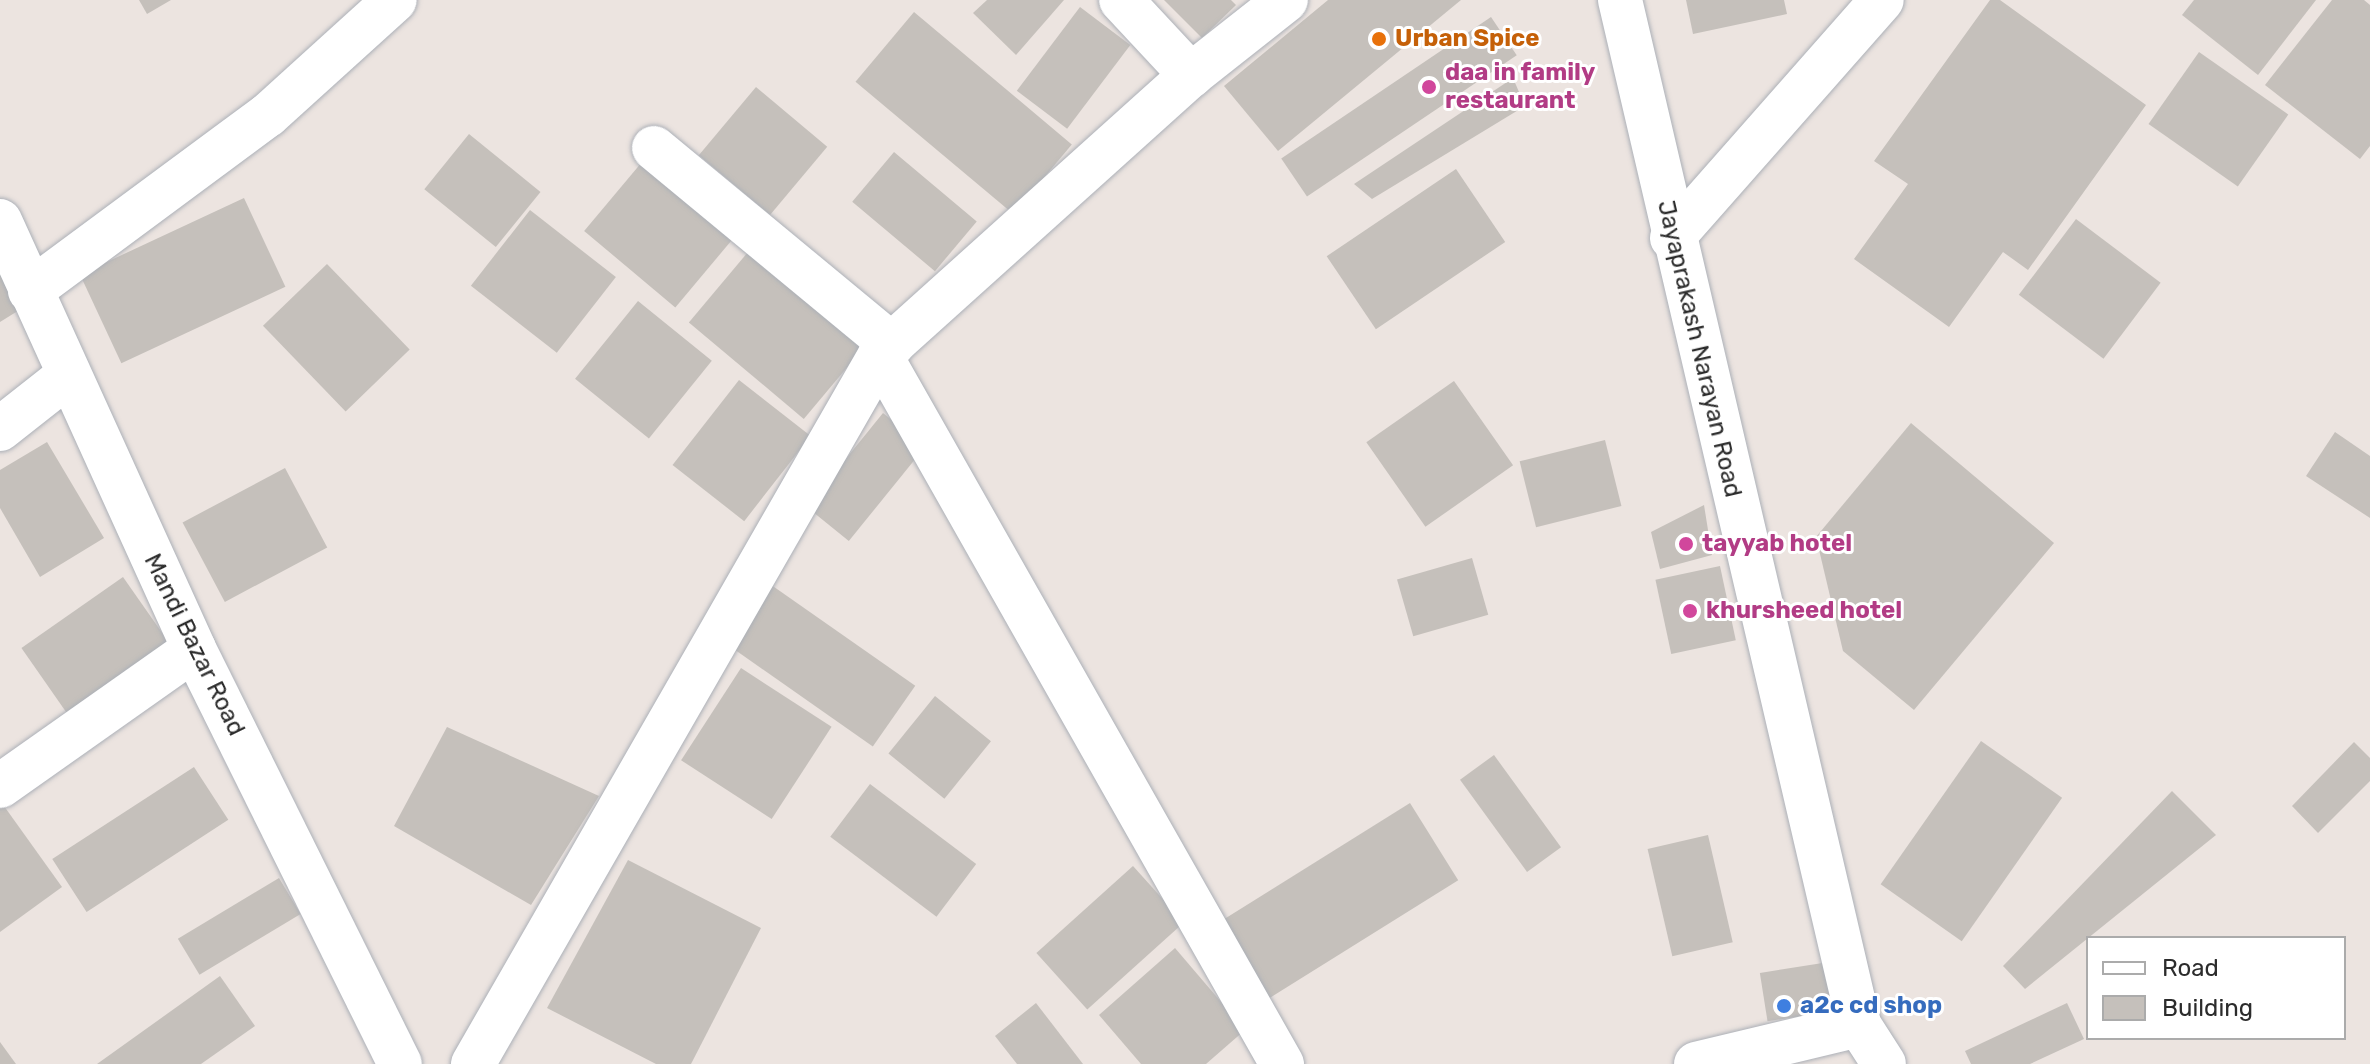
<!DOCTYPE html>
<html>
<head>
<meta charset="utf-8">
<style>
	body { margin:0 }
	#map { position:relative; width:2370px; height:1064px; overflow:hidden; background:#ece4e0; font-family:Rubik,sans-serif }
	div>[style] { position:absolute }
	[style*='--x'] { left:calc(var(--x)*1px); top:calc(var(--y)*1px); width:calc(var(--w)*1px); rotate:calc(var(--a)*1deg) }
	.building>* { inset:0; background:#c5c0bb; transform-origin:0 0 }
	.roads { filter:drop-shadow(0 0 2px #acb0b7) drop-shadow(0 0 2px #acb0b7) }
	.minor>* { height:44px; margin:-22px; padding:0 22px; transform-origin:22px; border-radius:22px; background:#fff }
	.dots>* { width:22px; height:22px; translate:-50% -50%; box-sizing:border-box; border:4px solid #fff; border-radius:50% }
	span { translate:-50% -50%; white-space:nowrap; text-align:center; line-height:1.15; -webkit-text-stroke:6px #fff; paint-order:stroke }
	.food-label { font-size:24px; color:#c56008; font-weight:700 }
	.left { translate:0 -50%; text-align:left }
	.hotel-label { font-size:24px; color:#b23c85; font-weight:700 }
	.street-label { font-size:24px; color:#2c2c2c }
	.shop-label { font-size:24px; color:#366cbe; font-weight:700 }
	.legend { position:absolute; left:2086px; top:936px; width:260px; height:104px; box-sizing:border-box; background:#fff; border:2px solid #ababab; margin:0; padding:10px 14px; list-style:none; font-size:24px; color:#2c2c2c }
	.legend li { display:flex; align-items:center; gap:16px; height:40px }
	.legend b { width:40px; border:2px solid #ababab }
</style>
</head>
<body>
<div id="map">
	<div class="building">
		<i style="clip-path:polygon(139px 0,171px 0,147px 14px)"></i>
		<i style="clip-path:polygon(987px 0,1064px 0,1016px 55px,973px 13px)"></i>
		<i style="clip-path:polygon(1164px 0,1231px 0,1236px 5px,1202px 38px)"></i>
		<i style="clip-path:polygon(1328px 0,1461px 0,1278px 151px,1224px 86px)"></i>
		<i style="clip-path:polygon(1686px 0,1784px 0,1787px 14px,1693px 34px)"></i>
		<i style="clip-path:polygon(1990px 0,2000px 0,2146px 105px,2028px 270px,2003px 252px,1949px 327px,1854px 259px,1908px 184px,1874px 161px)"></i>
		<i style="clip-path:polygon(2194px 0,2316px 0,2258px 75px,2182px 15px)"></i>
		<i style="clip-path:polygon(2332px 0,2364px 0,2370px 5px,2370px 146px,2360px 159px,2265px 85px)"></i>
		<i style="left:1080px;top:7px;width:63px;height:105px;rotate:37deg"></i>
		<i style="left:914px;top:12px;width:206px;height:91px;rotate:40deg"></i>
		<i style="left:1491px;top:17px;width:46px;height:253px;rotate:56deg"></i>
		<i style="left:2199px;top:52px;width:109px;height:88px;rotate:35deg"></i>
		<i style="clip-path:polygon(1513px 78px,1525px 106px,1372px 199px,1354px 184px)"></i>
		<i style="left:756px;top:87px;width:93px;height:89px;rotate:40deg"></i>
		<i style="left:469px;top:134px;width:92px;height:71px;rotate:39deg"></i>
		<i style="left:894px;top:152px;width:108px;height:65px;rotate:40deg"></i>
		<i style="left:642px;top:162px;width:119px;height:90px;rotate:40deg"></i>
		<i style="left:1456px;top:169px;width:88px;height:156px;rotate:56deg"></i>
		<i style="left:244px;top:198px;width:98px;height:181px;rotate:65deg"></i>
		<i style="left:530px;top:210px;width:109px;height:96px;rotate:38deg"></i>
		<i style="left:2076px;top:219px;width:106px;height:95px;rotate:37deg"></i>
		<i style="left:748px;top:252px;width:150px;height:92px;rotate:40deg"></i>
		<i style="left:327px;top:264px;width:119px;height:89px;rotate:46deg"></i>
		<i style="clip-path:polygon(0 275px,21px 309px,0 322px)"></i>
		<i style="left:638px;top:301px;width:95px;height:100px;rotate:39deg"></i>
		<i style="left:739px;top:380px;width:91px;height:108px;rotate:38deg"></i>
		<i style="left:1454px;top:381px;width:103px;height:107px;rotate:55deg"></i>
		<i style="left:883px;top:413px;width:54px;height:121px;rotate:39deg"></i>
		<i style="clip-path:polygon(1911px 423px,2054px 543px,1914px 710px,1843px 651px,1816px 537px)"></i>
		<i style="clip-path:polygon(2335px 432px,2370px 456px,2370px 518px,2306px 476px)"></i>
		<i style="left:1605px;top:440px;width:68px;height:88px;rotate:76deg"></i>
		<i style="clip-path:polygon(47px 442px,104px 538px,40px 577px,0 508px,0 470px)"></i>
		<i style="left:285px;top:468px;width:90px;height:116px;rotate:62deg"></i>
		<i style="clip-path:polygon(1704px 505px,1712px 555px,1660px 569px,1651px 532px)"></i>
		<i style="left:1472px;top:558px;width:59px;height:78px;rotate:74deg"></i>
		<i style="left:1720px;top:566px;width:76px;height:66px;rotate:78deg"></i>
		<i style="left:123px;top:577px;width:87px;height:124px;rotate:55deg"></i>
		<i style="left:767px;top:582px;width:181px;height:74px;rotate:35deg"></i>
		<i style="left:741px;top:668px;width:108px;height:110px;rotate:33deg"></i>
		<i style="left:935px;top:696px;width:72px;height:74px;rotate:39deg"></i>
		<i style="clip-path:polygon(447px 727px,599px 796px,531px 905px,394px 826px)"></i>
		<i style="left:1981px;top:741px;width:99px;height:175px;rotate:35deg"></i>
		<i style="clip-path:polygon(2354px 742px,2370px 758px,2370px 781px,2318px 833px,2292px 806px)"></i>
		<i style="left:1494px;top:755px;width:114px;height:42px;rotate:54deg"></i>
		<i style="left:194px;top:767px;width:63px;height:169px;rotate:57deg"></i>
		<i style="left:870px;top:784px;width:133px;height:66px;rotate:37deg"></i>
		<i style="clip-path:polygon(2172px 791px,2216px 835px,2025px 989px,2003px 966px)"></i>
		<i style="left:1410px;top:803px;width:91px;height:234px;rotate:58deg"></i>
		<i style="clip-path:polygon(4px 806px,62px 887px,0 932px,0 809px)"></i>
		<i style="left:1708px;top:835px;width:110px;height:62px;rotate:77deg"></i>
		<i style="clip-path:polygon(628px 860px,761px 928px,691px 1064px,656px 1064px,547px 1008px)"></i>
		<i style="left:1133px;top:866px;width:76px;height:130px;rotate:48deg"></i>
		<i style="left:279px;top:878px;width:42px;height:118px;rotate:59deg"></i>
		<i style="clip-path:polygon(1175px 948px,1245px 1030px,1206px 1064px,1141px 1064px,1099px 1015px)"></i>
		<i style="left:1829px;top:962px;width:49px;height:70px;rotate:81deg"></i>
		<i style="clip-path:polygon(220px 976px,255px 1026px,201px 1064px,97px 1064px)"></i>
		<i style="clip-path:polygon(1036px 1003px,1083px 1064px,1017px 1064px,995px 1036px)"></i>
		<i style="clip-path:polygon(2067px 1003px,2084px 1039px,2030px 1064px,1971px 1064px,1965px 1051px)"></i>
		<i style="clip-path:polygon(0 1042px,16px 1064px,0 1064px)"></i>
	</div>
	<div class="roads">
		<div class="minor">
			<i style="--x:1121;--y:0;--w:103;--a:47"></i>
			<i style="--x:1620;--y:0;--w:1052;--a:76.87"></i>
			<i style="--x:1859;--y:1025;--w:46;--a:57.3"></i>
			<i style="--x:654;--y:148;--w:309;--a:39.6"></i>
			<i style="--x:0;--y:221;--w:470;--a:65.6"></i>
			<i style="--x:194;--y:649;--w:463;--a:63.6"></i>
			<i style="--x:1672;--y:238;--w:317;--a:-48.6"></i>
			<i style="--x:30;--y:291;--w:296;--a:-36.5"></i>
			<i style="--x:268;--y:115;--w:171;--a:-42.2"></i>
			<i style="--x:0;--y:429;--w:84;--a:-38.2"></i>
			<i style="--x:0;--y:786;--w:237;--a:-35.2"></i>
			<i style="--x:473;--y:1064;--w:818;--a:-60.14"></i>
			<i style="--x:1282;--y:1064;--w:815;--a:-119.55"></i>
			<i style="--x:880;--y:355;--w:418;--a:-42"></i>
			<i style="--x:1191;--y:75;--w:121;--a:-38.3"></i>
			<i style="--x:1696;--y:1064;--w:168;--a:-13.5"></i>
		</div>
	</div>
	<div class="dots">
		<i style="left:1379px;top:39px;background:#e8710a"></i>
		<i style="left:1429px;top:87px;background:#d1479c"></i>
		<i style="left:1686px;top:544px;background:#d1479c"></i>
		<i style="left:1690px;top:611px;background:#d1479c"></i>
		<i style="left:1784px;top:1006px;background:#3f7fe0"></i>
	</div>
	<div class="food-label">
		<span class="left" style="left:1395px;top:39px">Urban Spice</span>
	</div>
	<div class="hotel-label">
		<span class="left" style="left:1445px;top:87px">daa in family<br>restaurant</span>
		<span class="left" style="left:1702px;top:544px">tayyab hotel</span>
		<span class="left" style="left:1706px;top:611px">khursheed hotel</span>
	</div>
	<div class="street-label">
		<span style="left:1699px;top:349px;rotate:77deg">Jayaprakash Narayan Road</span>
		<span style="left:194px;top:645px;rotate:64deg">Mandi Bazar Road</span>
	</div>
	<div class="shop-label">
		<span class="left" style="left:1800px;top:1006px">a2c cd shop</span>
	</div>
	<ul class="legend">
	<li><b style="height:10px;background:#fff"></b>Road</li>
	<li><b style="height:22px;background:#c5c0bb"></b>Building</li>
	</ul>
</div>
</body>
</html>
